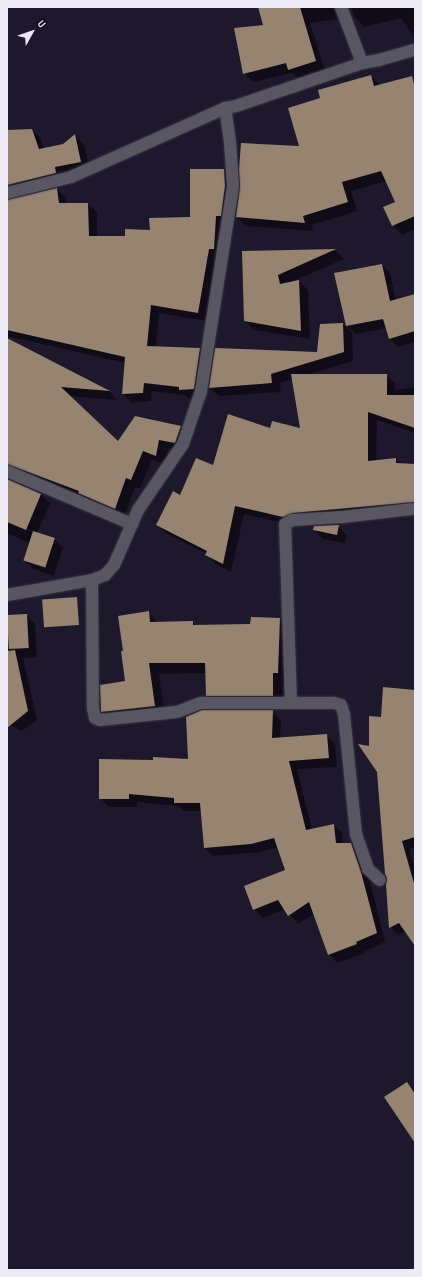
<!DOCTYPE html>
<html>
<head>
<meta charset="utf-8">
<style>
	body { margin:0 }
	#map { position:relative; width:422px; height:1277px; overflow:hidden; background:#1d182b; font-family:"Sofia Sans Condensed",sans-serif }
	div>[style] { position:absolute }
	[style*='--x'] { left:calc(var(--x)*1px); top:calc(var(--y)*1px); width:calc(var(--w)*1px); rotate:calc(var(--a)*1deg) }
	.shadow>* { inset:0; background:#0007 }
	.building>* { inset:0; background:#968470; transform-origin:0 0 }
	.roads { filter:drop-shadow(0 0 1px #3a3548) drop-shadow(0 0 1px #3a3548) }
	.street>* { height:12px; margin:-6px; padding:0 6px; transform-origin:6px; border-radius:6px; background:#585660 }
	span { translate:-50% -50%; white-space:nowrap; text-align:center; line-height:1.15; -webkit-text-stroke:3.5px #07050d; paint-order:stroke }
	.frame { position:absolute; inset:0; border:8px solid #edeaf7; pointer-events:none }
	.north { position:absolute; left:12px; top:12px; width:40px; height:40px; -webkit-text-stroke:3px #07050d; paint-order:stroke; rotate:50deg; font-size:11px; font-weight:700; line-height:16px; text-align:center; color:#edeaf7 }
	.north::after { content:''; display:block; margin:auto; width:14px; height:18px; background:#edeaf7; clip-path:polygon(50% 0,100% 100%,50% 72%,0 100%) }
</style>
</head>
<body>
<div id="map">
	<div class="shadow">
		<i style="clip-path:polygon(259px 7px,334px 7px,337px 19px,310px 23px,325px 70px,298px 78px,292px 73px,253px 82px,244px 73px,264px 26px)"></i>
		<i style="clip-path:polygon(351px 7px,415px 7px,415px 39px,401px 18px,364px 27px,354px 16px)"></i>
		<i style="clip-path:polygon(371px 76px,380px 85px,412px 77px,415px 81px,415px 229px,402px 235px,393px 226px,385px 208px,396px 203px,387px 181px,351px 191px,357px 211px,312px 225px,313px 231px,246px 226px,237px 217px,300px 147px,322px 98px)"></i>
		<i style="clip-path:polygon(32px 130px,41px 139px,44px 149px,64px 145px,75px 135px,84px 144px,90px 171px,20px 193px,11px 184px,7px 169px,7px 131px)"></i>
		<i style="clip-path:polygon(224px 170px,233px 179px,207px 321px,159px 313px,156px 347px,200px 349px,208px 357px,202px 397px,188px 398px,185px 395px,152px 391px,151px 401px,132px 403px,123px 394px,126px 363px,7px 336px,7px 200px,57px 189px,66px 198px,66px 204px,88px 204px,97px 212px,97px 237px,126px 237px,151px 231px,191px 218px)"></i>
		<i style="clip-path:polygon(336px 251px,344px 259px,293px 281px,299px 281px,308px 290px,310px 339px,254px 330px,245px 321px,243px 252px)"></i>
		<i style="clip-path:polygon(382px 265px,390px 273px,396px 301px,415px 295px,415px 342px,398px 347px,390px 338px,387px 328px,356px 334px,347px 326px,336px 274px)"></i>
		<i style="clip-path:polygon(343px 324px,352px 333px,353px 361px,309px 374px,386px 375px,395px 383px,395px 390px,415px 387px,415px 433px,377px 420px,376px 461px,395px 459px,401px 465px,415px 465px,415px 510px,292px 525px,244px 514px,231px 572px,215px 564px,207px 554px,166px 533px,157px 525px,181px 497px,214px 466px,271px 429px,302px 430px,293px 379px,279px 383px,281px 392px,219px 396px,210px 388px,318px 353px)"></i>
		<i style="clip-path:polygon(7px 339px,110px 392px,117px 400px,68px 396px,118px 443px,180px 426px,189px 436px,184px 452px,168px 448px,165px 464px,152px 460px,140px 488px,135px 487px,124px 517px,12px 474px,9px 481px,41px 494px,50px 504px,37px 533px,54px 539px,63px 548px,54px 576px,33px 569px,24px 560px,30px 543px,7px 533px)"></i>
		<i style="clip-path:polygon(338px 526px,347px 535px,345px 543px,323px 539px,314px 530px)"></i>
		<i style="clip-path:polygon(148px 612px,159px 623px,193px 622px,196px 626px,251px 625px,279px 619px,290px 630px,288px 684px,284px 684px,283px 706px,218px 706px,207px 695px,207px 673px,159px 674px,165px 717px,113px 723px,102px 712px,101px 686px,126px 682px,125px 652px)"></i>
		<i style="clip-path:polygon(26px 615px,35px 624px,37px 657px,23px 658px,37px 720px,22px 731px,7px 723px,7px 616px)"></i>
		<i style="clip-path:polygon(415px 691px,415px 847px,409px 849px,415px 870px,415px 944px,406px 931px,398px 935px,390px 927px,388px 878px,378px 772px,370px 747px,382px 718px)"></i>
		<i style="clip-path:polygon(272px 712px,281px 720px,280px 738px,326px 735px,335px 744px,337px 767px,297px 769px,312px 830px,334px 825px,342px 833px,343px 844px,351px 844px,360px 853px,370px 882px,385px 942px,364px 951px,365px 953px,337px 963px,329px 954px,314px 914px,298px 924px,285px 909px,263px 918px,254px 909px,286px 870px,279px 847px,260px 852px,213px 856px,204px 847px,201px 811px,184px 811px,179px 806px,137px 802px,137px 807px,109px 807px,100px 798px,154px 761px,189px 760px)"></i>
	</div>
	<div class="building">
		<i style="clip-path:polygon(258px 7px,300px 7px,316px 61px,288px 70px,286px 63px,243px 74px,234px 28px,263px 25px)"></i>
		<i style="clip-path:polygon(371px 75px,374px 86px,412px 76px,415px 88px,415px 216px,392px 226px,383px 207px,395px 202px,381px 171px,342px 182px,348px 202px,303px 216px,305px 223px,236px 217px,240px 187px,239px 169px,241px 143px,299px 146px,288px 108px,320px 98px,318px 90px)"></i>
		<i style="clip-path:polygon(32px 129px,39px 149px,63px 144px,75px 134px,81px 162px,55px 167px,56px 173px,7px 185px,7px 130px)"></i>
		<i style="clip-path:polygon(190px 169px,224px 169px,225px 186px,221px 216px,216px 216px,214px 249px,209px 249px,198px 313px,151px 305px,147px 346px,200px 348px,194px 389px,179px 390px,179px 387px,144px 383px,143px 393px,122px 394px,125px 357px,7px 330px,7px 200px,57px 188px,59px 203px,88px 203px,89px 236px,125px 236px,125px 229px,150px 230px,149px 218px,190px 217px)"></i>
		<i style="clip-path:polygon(336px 249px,278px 275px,280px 284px,299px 280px,301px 331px,244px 321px,242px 251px)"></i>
		<i style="clip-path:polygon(382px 264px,390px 301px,415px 294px,415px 331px,389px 339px,383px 319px,346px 326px,334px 273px)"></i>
		<i style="clip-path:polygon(343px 323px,344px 352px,271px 374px,272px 383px,209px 388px,215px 348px,317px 352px,320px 324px)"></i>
		<i style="clip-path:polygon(7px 338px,110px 391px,61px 387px,118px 441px,135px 416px,181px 426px,175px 443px,159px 440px,156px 456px,143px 451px,131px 480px,126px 478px,115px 509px,78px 493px,79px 491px,7px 464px)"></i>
		<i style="clip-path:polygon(291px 374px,387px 374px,387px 395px,415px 395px,415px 428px,368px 412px,368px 461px,396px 458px,396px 463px,415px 464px,415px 502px,293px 513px,283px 517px,235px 506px,223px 564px,205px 555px,207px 551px,156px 525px,173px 491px,180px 495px,196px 458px,213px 465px,228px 414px,270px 428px,272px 421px,300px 428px)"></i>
		<i style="clip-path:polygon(7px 479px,41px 494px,26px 530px,7px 522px)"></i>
		<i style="clip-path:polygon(339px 525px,337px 535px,313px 530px,314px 526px)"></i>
		<i style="left:33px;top:531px;width:23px;height:31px;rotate:18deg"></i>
		<i style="left:77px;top:597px;width:28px;height:35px;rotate:86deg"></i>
		<i style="clip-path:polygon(149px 611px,150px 622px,193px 621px,193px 625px,250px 624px,251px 617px,280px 618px,278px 673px,273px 673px,273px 696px,206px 696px,205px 663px,149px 663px,155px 706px,101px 712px,100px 685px,125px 681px,121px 651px,123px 651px,118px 616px)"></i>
		<i style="left:27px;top:614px;width:34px;height:20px;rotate:87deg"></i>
		<i style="clip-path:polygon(15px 650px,28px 711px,7px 728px,7px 651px)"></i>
		<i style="clip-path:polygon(383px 687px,415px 690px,415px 837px,402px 841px,415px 887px,415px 946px,399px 923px,389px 928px,386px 885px,387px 878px,385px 874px,377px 772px,358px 744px,369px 746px,369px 716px,381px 717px)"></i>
		<i style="clip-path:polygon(202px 710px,273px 710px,272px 738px,327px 734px,329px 758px,289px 761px,306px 830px,334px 824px,336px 843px,351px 843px,361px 872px,377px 933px,356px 942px,357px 944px,328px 955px,309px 902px,288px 916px,278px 900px,253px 910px,244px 886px,285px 870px,274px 838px,251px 844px,204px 848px,200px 803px,174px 803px,174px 798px,129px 794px,129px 799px,99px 799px,99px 759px,153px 760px,153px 757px,188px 759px,186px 717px)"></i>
		<i style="clip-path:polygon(407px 1082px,415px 1094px,415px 1143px,384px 1097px)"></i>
	</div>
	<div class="roads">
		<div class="street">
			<i style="--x:341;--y:7;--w:60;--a:69.4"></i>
			<i style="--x:7;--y:193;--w:66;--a:-14"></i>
			<i style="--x:71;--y:177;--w:169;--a:-24.1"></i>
			<i style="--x:225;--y:108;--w:11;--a:-10"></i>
			<i style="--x:236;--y:106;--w:133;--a:-18.8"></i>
			<i style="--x:362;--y:63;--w:17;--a:-10"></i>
			<i style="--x:379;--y:60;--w:37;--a:-16"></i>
			<i style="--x:7;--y:471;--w:136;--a:23"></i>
			<i style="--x:92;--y:580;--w:129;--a:89.6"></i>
			<i style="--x:93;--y:709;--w:9;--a:77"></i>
			<i style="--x:95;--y:718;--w:5;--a:22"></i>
			<i style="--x:100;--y:720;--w:77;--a:-5.9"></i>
			<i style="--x:177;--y:712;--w:26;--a:-21"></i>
			<i style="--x:201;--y:703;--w:133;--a:0"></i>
			<i style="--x:334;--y:703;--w:7;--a:16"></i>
			<i style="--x:341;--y:705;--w:9;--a:72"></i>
			<i style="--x:344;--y:714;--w:121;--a:84.3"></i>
			<i style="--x:356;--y:834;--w:37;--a:71"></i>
			<i style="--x:368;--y:869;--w:16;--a:43"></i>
			<i style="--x:7;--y:595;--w:86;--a:-10"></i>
			<i style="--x:92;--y:580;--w:14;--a:-21"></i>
			<i style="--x:105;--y:575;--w:13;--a:-48"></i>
			<i style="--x:114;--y:565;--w:60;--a:-66.4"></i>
			<i style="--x:138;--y:510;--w:80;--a:-55.7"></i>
			<i style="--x:183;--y:444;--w:56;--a:-71.2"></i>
			<i style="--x:201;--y:391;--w:207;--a:-81.1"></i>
			<i style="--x:233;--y:186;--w:44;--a:-93.9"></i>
			<i style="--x:230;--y:142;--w:34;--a:-98"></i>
			<i style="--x:291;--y:703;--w:179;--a:-91.9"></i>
			<i style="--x:285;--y:524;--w:9;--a:-27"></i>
			<i style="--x:293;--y:520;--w:49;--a:-3.5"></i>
			<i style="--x:342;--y:517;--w:70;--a:-6.5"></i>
		</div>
	</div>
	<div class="frame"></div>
	<div class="north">U</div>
</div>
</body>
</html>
